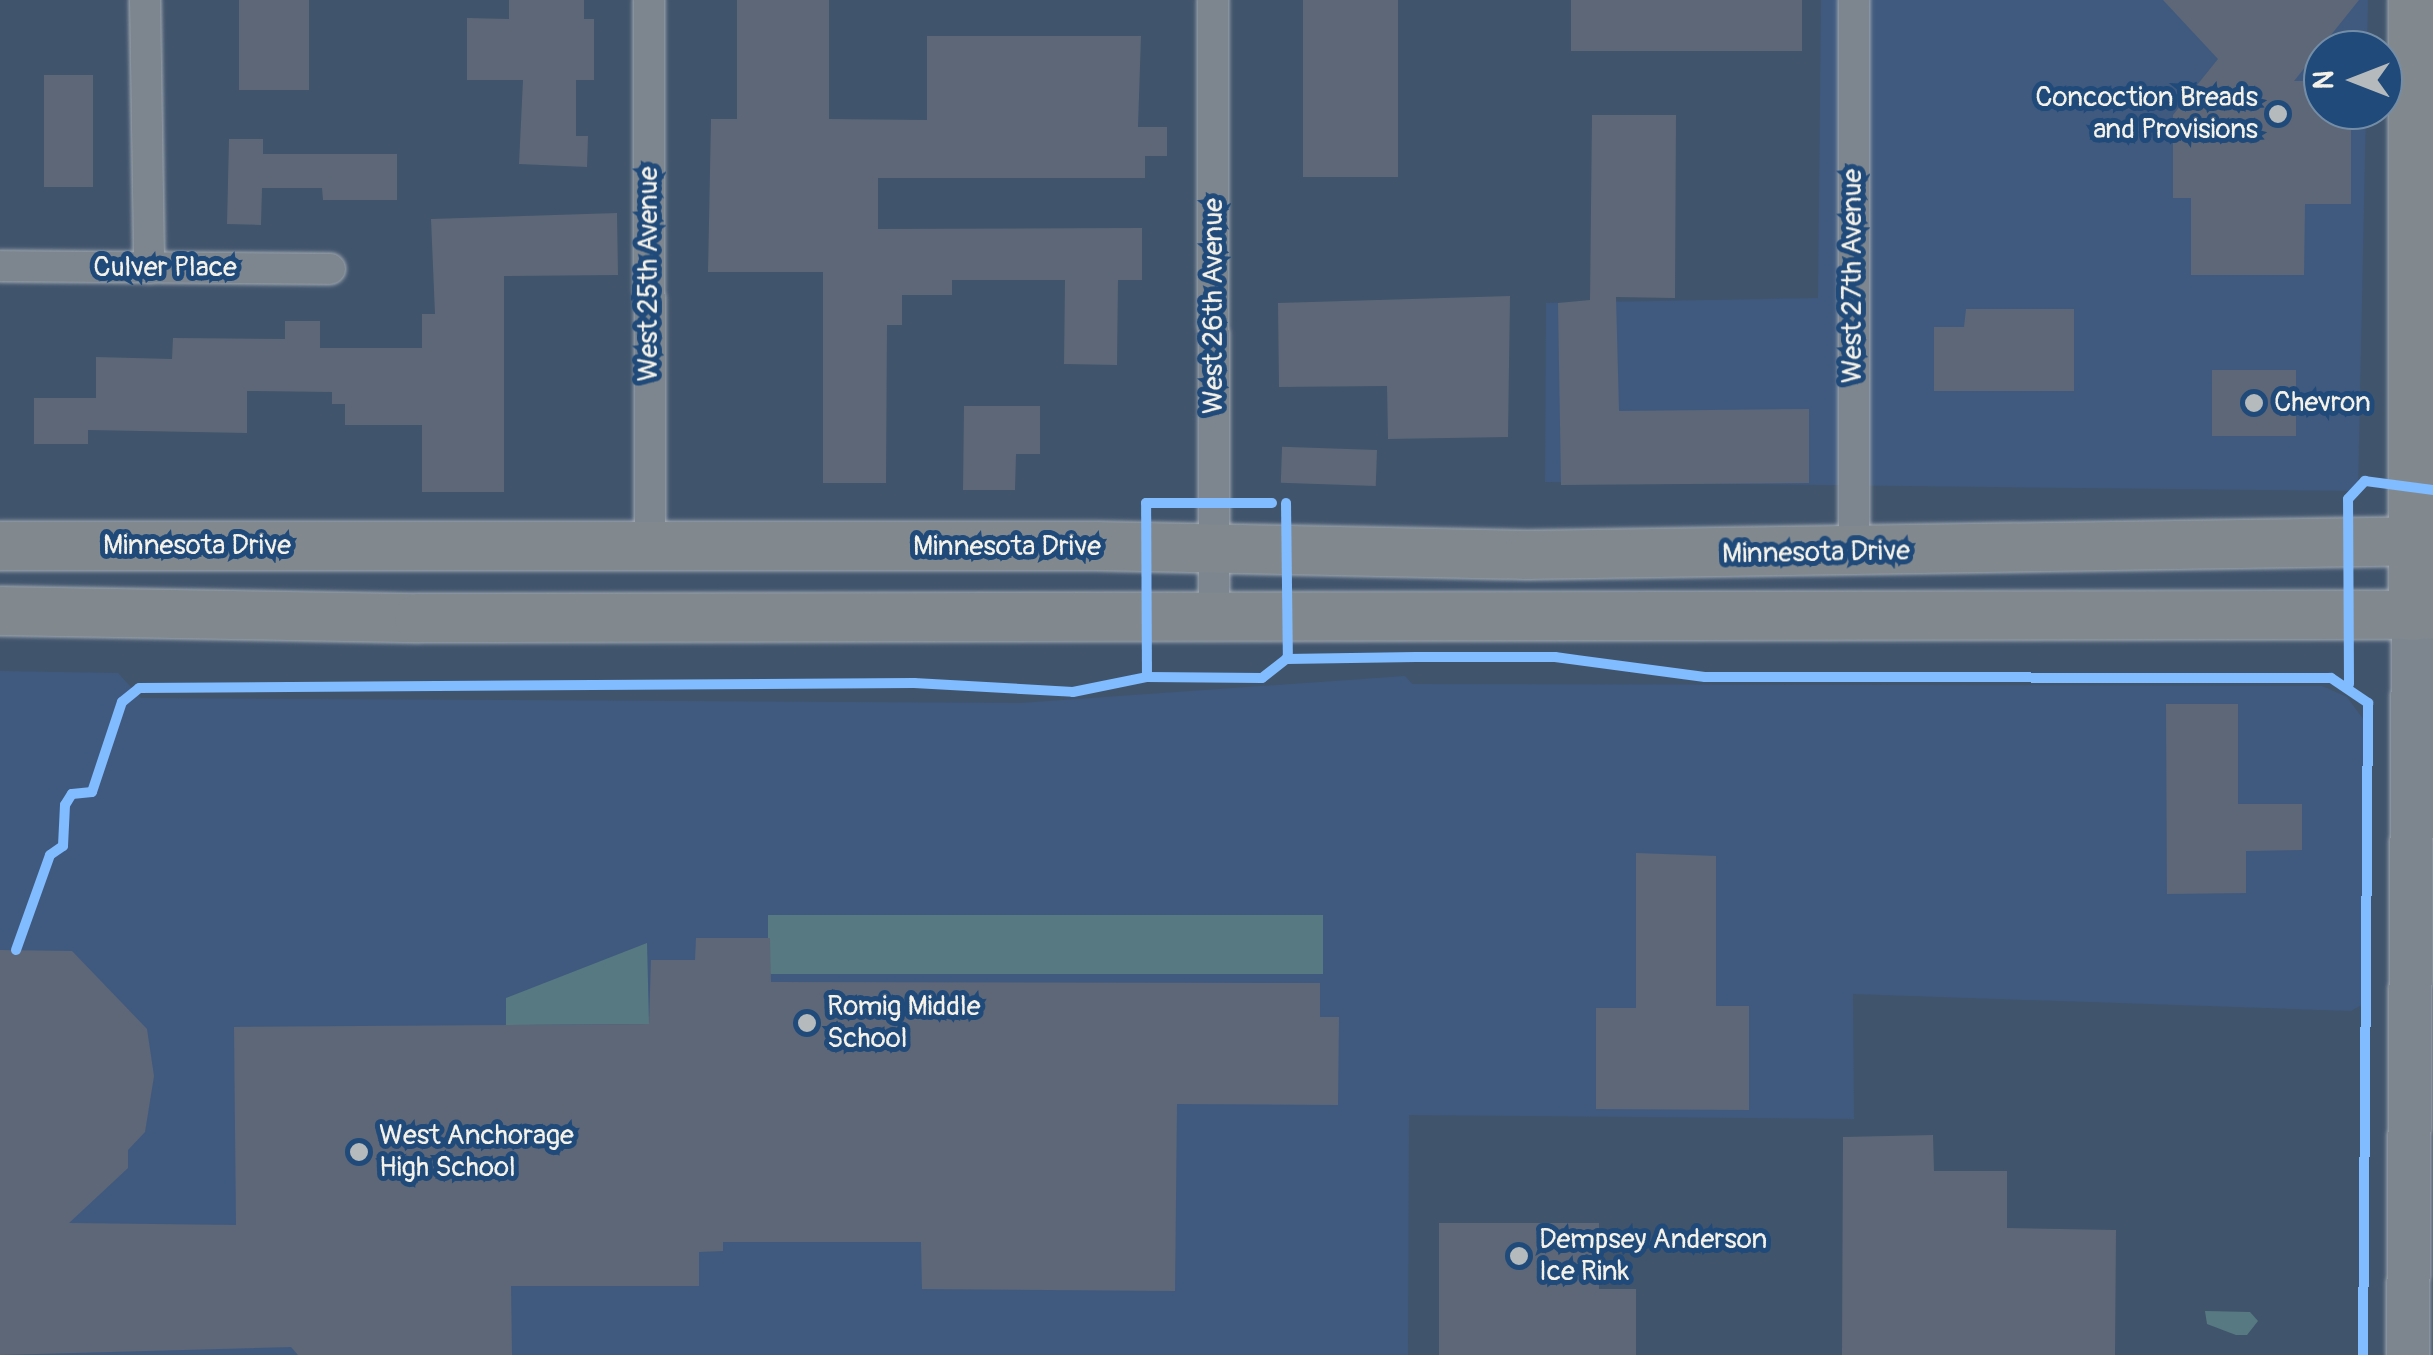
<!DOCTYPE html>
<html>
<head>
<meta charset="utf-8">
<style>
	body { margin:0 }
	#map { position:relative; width:2433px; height:1355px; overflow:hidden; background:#40546c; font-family:Pangolin,sans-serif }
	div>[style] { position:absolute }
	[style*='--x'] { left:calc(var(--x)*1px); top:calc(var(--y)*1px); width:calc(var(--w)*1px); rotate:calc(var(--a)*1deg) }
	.built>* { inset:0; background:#405a7f }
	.green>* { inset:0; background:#577a82; transform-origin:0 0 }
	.building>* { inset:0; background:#5d6778; transform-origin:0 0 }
	.roads { filter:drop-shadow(0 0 2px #a1a9b2) drop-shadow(0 0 2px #a1a9b2) }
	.minor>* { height:30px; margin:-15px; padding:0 15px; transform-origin:15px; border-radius:15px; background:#7d868e }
	.secondary>* { height:42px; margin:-21px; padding:0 21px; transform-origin:21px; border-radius:21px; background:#7d868e }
	.primary>* { height:48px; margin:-24px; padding:0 24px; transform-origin:24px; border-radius:24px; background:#81898f }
	.cycleway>* { height:10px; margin:-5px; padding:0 5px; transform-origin:5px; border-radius:5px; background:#80bcff }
	.dots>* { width:28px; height:28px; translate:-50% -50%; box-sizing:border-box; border:5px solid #1f4a7a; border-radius:50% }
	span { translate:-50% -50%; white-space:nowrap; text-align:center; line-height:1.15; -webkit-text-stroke:10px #1f4a7a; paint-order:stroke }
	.poi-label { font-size:28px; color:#f4f1e8 }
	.right { translate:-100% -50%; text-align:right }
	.left { translate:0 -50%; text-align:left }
	.street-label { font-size:28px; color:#f4f1e8 }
	.north { position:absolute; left:2303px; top:30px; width:100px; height:100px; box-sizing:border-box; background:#1f4a7a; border:2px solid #748da6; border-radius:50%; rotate:270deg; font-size:28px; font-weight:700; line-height:40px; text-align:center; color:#f4f1e8 }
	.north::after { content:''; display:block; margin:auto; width:35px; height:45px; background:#b5babd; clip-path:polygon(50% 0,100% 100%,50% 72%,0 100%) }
</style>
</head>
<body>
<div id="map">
	<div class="built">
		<i style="clip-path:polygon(1821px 0,2368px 0,2367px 50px,2323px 50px,2323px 110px,2366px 110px,2358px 491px,1545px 482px,1546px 303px,1818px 298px)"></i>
		<i style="clip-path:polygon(0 671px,118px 673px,141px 698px,1020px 703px,1405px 676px,1412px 684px,2322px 686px,2347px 697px,2366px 723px,2370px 1000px,2351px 1011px,1853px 994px,1854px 1119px,1409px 1115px,1408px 1355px,0 1355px)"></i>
	</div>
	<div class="green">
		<i style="left:768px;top:915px;width:555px;height:59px"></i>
		<i style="clip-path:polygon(647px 943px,649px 1024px,506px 1025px,506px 998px)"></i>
		<i style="clip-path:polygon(2205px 1311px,2250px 1312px,2258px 1321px,2247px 1335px,2236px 1335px,2207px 1324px)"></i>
	</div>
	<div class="building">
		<i style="left:239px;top:0;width:70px;height:90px"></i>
		<i style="clip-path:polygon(509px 0,584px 0,584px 19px,594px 19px,594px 80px,576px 80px,576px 136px,588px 136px,587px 167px,519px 164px,523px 80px,467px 80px,467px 18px,509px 19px)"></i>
		<i style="clip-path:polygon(737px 0,829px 0,829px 119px,927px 120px,927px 36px,1141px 36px,1138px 127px,1167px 127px,1167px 156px,1145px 156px,1145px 178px,878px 178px,878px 229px,1142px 228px,1142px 280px,1118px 280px,1117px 365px,1064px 364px,1065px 280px,952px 280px,952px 295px,902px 295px,902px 325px,887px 325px,886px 483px,823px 483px,823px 272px,708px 272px,711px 119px,737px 119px)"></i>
		<i style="left:1303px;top:0;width:95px;height:177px"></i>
		<i style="left:1571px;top:0;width:231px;height:51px"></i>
		<i style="clip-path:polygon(2163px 0,2359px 0,2294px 81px,2323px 81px,2323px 110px,2351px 110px,2351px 204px,2305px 204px,2304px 275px,2191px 275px,2191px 198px,2173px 198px,2173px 115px,2218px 59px)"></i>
		<i style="left:93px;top:75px;width:112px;height:49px;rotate:90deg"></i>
		<i style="clip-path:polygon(1592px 115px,1676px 115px,1675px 298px,1616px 297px,1619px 411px,1809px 409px,1809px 483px,1561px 485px,1558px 303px,1590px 300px)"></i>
		<i style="clip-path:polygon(229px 139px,263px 139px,263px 154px,397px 154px,397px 200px,323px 200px,322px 188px,262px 188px,261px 225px,227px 224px)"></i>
		<i style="clip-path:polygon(617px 213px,618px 275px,504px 276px,504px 492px,422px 492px,422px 425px,345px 425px,345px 404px,332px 404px,332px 392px,247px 391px,247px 433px,88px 430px,88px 444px,34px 444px,34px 398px,96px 398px,96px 357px,172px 359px,173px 338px,285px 339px,285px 321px,320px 321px,320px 348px,422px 348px,422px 314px,435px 314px,431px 219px)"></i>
		<i style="clip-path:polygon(1510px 296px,1508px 437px,1388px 439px,1387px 386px,1279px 387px,1278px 303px)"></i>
		<i style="clip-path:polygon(1966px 309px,2074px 309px,2074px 391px,1934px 391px,1934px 327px,1964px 327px)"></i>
		<i style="left:2212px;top:370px;width:84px;height:66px"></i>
		<i style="clip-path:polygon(964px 406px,1040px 406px,1040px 454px,1016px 454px,1015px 490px,963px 490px)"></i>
		<i style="left:1377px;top:450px;width:36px;height:95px;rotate:92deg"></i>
		<i style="clip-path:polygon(2166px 704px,2238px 704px,2238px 804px,2302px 804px,2302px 850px,2246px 851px,2246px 893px,2167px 894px)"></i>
		<i style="clip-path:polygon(1636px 853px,1716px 856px,1716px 1006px,1749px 1006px,1749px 1110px,1596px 1109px,1596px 1008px,1636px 1008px)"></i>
		<i style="clip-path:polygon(696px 938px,770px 938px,771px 982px,1320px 983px,1320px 1017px,1339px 1017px,1338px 1105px,1177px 1104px,1175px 1291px,922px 1289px,921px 1242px,723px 1242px,723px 1251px,699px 1252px,699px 1286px,511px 1286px,512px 1355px,298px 1355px,291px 1347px,0 1355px,0 950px,72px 951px,147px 1029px,154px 1076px,145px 1132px,128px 1150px,128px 1168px,69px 1223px,236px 1225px,234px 1027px,649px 1024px,651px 960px,695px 960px)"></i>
		<i style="clip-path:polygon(1933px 1135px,1934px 1171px,2007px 1171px,2007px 1228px,2116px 1230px,2115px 1355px,1842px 1355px,1843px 1137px)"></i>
		<i style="clip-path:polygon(1439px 1223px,1599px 1223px,1599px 1289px,1636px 1289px,1636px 1355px,1439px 1355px)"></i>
	</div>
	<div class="roads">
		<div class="minor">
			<i style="--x:145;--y:0;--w:268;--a:89.1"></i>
			<i style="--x:649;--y:0;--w:547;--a:89.9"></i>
			<i style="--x:1213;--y:0;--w:611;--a:89.91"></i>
			<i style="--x:1854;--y:0;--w:553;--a:90"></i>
			<i style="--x:0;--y:266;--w:330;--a:0.5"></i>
		</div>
		<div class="secondary">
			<i style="--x:2408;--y:1355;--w:739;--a:-89.61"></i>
		</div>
		<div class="primary">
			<i style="--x:0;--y:546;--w:1096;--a:0"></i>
			<i style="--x:1096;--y:546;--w:431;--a:1.2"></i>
			<i style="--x:1527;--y:555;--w:906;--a:-0.89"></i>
			<i style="--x:0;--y:611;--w:419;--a:1"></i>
			<i style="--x:419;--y:618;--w:2014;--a:-0.09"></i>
			<i style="--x:2413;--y:616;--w:616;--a:-90"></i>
		</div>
	</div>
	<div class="cycleway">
		<i style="--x:1286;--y:503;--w:156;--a:89.3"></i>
		<i style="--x:1147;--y:677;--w:174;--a:-90.3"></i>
		<i style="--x:1146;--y:503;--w:126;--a:0"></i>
		<i style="--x:2349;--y:684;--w:185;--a:-90.3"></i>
		<i style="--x:2348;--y:499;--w:25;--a:-47"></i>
		<i style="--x:2365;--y:481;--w:69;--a:7.5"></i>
		<i style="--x:16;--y:950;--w:101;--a:-70.3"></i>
		<i style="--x:50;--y:855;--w:16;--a:-35"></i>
		<i style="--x:63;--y:846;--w:41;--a:-87.2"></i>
		<i style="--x:65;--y:805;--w:13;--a:-58"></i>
		<i style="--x:72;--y:794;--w:20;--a:-6"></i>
		<i style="--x:92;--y:792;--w:95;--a:-71.6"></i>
		<i style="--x:122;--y:702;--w:22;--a:-39"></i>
		<i style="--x:139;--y:688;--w:775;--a:-0.37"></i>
		<i style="--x:914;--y:683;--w:159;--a:3.2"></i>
		<i style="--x:1073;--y:692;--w:76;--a:-11.5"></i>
		<i style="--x:1147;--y:677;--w:115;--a:0.5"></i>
		<i style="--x:1262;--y:678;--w:31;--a:-38"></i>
		<i style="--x:1286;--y:659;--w:130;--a:-0.9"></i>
		<i style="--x:1416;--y:657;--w:139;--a:0"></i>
		<i style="--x:1555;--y:657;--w:151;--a:7.6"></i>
		<i style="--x:1705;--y:677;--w:626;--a:0.09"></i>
		<i style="--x:2331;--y:678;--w:45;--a:34"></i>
		<i style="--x:2368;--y:703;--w:652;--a:90.44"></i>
	</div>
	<div class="dots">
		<i style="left:2278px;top:114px;background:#b5babd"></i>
		<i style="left:2254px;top:403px;background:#b5babd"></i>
		<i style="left:807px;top:1023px;background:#b5babd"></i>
		<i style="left:359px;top:1152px;background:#b5babd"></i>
		<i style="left:1519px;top:1256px;background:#b5babd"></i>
	</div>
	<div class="poi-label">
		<span class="right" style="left:2258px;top:114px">Concoction Breads<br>and Provisions</span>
		<span class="left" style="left:2274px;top:403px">Chevron</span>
		<span class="left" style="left:827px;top:1023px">Romig Middle<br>School</span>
		<span class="left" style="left:379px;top:1152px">West Anchorage<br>High School</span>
		<span class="left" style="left:1539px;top:1256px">Dempsey Anderson<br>Ice Rink</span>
	</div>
	<div class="street-label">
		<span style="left:165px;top:268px">Culver Place</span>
		<span style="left:649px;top:274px;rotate:-90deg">West 25th Avenue</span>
		<span style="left:1853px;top:276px;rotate:-90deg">West 27th Avenue</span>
		<span style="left:1214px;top:306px;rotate:-90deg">West 26th Avenue</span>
		<span style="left:197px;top:546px">Minnesota Drive</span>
		<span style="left:1007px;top:547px">Minnesota Drive</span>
		<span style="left:1816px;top:553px;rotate:-1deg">Minnesota Drive</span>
	</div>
	<div class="north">N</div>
</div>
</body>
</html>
